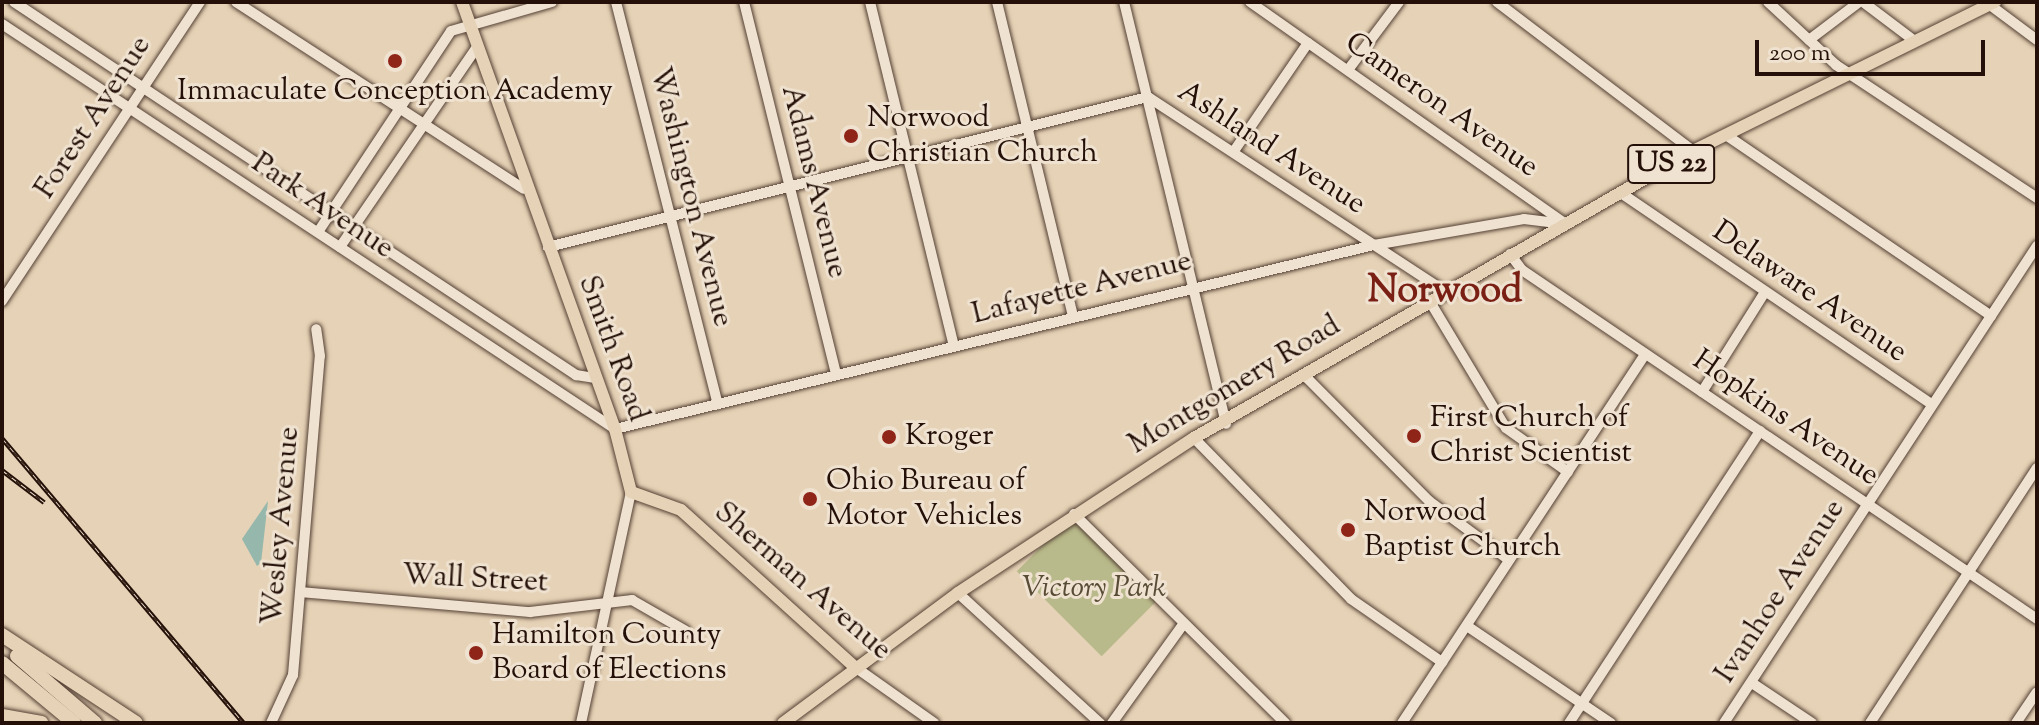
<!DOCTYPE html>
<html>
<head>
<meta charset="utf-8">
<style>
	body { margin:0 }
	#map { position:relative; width:2039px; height:725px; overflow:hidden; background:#e6d2b6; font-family:"Sorts Mill Goudy",serif }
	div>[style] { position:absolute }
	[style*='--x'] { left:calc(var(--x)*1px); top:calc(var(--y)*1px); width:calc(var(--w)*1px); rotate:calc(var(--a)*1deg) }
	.green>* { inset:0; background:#b9ba8b; transform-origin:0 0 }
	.water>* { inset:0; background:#96b8ac }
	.roads { filter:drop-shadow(0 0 2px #544034) drop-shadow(0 0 2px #544034) }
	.minor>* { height:10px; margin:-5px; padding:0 5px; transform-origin:5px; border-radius:5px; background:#efe2d0 }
	.major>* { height:12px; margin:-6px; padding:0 6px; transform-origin:6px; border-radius:6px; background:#e6d2b6 }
	.highway>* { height:14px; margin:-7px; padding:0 7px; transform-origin:7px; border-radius:7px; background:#e6d2b6 }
	.rail>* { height:5px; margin-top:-2.5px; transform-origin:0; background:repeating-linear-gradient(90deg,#efe2d0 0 6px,#241008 0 12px); box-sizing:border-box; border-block:2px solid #241008 }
	.dots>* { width:22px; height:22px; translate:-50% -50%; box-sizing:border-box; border:4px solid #efe2d0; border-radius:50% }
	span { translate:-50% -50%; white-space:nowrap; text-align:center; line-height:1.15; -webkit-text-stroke:6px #efe2d0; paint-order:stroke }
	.shield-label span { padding:2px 6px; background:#efe2d0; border:2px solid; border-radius:6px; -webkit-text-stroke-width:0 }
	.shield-label { font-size:28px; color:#241008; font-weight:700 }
	.poi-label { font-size:30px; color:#241008 }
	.left { translate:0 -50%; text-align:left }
	.street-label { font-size:30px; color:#241008 }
	.park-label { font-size:30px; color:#584c36; font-style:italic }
	.district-label { font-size:38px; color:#7a1f14; font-weight:700 }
	.frame { position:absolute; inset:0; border:4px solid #241008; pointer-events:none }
	.scale { position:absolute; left:1755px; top:40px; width:230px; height:36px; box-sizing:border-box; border:4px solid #241008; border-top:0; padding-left:10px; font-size:24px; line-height:28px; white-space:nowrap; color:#241008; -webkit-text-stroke:6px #efe2d0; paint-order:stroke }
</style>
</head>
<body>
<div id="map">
	<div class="green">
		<i style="left:1074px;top:514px;width:120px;height:81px;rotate:45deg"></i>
	</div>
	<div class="water">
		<i style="clip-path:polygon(268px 501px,261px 563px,257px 566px,242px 539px)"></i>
	</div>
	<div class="roads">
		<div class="minor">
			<i style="--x:14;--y:2;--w:675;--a:33.57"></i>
			<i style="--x:576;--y:375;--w:18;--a:9"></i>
			<i style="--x:236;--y:2;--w:343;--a:33"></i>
			<i style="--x:616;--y:2;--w:415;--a:75.8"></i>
			<i style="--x:744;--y:2;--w:383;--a:76.1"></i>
			<i style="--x:870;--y:2;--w:354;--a:76.3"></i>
			<i style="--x:997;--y:2;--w:324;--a:76.4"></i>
			<i style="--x:1124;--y:2;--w:434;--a:76.4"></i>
			<i style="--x:1250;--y:2;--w:383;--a:35.1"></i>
			<i style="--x:1497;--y:2;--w:246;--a:37.2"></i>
			<i style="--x:1768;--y:2;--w:93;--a:42.8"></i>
			<i style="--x:1836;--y:65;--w:241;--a:33.5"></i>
			<i style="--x:1863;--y:2;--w:61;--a:37.1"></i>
			<i style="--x:1990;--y:5;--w:59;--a:36.7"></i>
			<i style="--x:2;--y:24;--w:735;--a:33.45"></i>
			<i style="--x:615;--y:429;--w:781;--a:-13.63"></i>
			<i style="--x:1374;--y:245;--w:152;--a:-9.8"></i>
			<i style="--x:1524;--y:219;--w:41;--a:7"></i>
			<i style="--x:1809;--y:40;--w:63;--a:-37.2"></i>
			<i style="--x:1348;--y:70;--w:85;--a:-53.1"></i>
			<i style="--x:1726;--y:135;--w:321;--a:34.3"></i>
			<i style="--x:1234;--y:151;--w:131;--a:-55.6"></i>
			<i style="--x:1621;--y:193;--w:375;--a:34.2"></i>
			<i style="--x:318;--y:232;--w:241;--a:-56.5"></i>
			<i style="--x:451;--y:31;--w:105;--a:-16"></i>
			<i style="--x:340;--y:247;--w:242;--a:-55.6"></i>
			<i style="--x:548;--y:247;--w:618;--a:-14.04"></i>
			<i style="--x:1148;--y:97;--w:354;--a:33.2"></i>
			<i style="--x:1510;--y:254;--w:20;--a:53"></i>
			<i style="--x:1522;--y:270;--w:622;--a:34.12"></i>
			<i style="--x:1429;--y:300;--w:149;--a:59"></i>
			<i style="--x:1506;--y:428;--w:76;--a:35.4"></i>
			<i style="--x:2;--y:301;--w:359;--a:-56.5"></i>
			<i style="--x:1306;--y:377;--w:175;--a:45.2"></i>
			<i style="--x:1429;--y:501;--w:99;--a:36.4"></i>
			<i style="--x:1702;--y:392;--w:118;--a:-57.8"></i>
			<i style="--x:1194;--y:438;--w:225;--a:45.7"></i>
			<i style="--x:1351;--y:599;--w:111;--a:34.7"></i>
			<i style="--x:1074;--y:514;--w:297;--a:44.7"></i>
			<i style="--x:300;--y:592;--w:231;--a:5"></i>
			<i style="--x:530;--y:612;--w:103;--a:-6.7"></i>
			<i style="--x:632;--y:600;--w:62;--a:29.9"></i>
			<i style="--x:958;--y:593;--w:193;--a:42.5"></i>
			<i style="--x:1467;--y:626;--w:174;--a:34"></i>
			<i style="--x:855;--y:667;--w:97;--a:35.3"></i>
			<i style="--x:1752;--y:683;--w:72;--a:33.7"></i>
			<i style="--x:271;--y:723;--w:53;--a:-65.4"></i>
			<i style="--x:293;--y:675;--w:320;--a:-85.2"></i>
			<i style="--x:320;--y:356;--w:27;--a:-98"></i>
			<i style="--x:581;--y:723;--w:236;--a:-77.8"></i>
			<i style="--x:1112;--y:723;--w:123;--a:-54.2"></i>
			<i style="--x:1402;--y:723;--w:442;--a:-56.6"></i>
			<i style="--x:1569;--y:723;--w:349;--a:-56.8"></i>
			<i style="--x:1724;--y:723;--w:571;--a:-56.73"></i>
			<i style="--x:1870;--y:723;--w:305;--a:-56.8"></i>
			<i style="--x:2016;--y:723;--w:37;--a:-56"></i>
		</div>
		<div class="major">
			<i style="--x:462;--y:2;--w:454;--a:70.3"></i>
			<i style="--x:615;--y:429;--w:65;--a:75.7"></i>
			<i style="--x:631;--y:492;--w:53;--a:19.8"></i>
			<i style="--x:681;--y:510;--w:234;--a:42.1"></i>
			<i style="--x:783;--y:723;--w:218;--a:-36.6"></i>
			<i style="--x:958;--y:593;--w:282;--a:-33.3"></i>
			<i style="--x:1194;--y:438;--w:576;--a:-29.91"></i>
			<i style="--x:1693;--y:151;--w:337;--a:-26.3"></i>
		</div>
		<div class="highway">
			<i style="--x:2;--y:635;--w:160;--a:33.3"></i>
			<i style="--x:17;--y:656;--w:103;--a:40.7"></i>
			<i style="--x:2;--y:663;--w:94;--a:39.8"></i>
			<i style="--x:2;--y:716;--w:40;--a:10"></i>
		</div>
	</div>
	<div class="rail">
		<i style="--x:2;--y:438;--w:374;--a:49.7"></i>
		<i style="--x:2;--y:470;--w:53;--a:37.3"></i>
	</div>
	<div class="dots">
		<i style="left:395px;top:61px;background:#8f2418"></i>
		<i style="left:851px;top:136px;background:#8f2418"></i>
		<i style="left:1414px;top:436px;background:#8f2418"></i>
		<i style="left:889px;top:437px;background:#8f2418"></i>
		<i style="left:810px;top:499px;background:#8f2418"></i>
		<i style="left:1348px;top:530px;background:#8f2418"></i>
		<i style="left:476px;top:653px;background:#8f2418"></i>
	</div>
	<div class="shield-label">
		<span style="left:1671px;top:164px">US 22</span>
	</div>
	<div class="poi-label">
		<span style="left:395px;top:92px">Immaculate Conception Academy</span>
		<span class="left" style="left:867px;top:136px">Norwood<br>Christian Church</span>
		<span class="left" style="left:1430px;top:436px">First Church of<br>Christ Scientist</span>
		<span class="left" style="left:905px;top:437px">Kroger</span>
		<span class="left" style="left:826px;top:499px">Ohio Bureau of<br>Motor Vehicles</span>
		<span class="left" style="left:1364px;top:530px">Norwood<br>Baptist Church</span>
		<span class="left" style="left:492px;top:653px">Hamilton County<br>Board of Elections</span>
	</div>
	<div class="street-label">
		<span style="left:1441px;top:106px;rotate:35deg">Cameron Avenue</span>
		<span style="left:94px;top:118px;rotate:-57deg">Forest Avenue</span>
		<span style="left:1271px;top:149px;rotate:33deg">Ashland Avenue</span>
		<span style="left:813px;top:182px;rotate:76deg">Adams Avenue</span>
		<span style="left:690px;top:197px;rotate:76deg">Washington Avenue</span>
		<span style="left:322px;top:207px;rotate:34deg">Park Avenue</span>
		<span style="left:1082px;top:289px;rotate:-14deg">Lafayette Avenue</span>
		<span style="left:1809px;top:293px;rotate:34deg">Delaware Avenue</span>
		<span style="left:612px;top:349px;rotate:70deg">Smith Road</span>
		<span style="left:1235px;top:386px;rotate:-31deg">Montgomery Road</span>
		<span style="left:1785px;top:419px;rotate:34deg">Hopkins Avenue</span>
		<span style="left:282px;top:526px;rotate:-85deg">Wesley Avenue</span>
		<span style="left:475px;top:580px;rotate:3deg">Wall Street</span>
		<span style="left:802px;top:582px;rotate:41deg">Sherman Avenue</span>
		<span style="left:1781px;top:592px;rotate:-57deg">Ivanhoe Avenue</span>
	</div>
	<div class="park-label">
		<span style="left:1094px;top:589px">Victory Park</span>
	</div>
	<div class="district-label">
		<span style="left:1445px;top:293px">Norwood</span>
	</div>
	<div class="frame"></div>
	<div class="scale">200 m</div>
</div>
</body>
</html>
